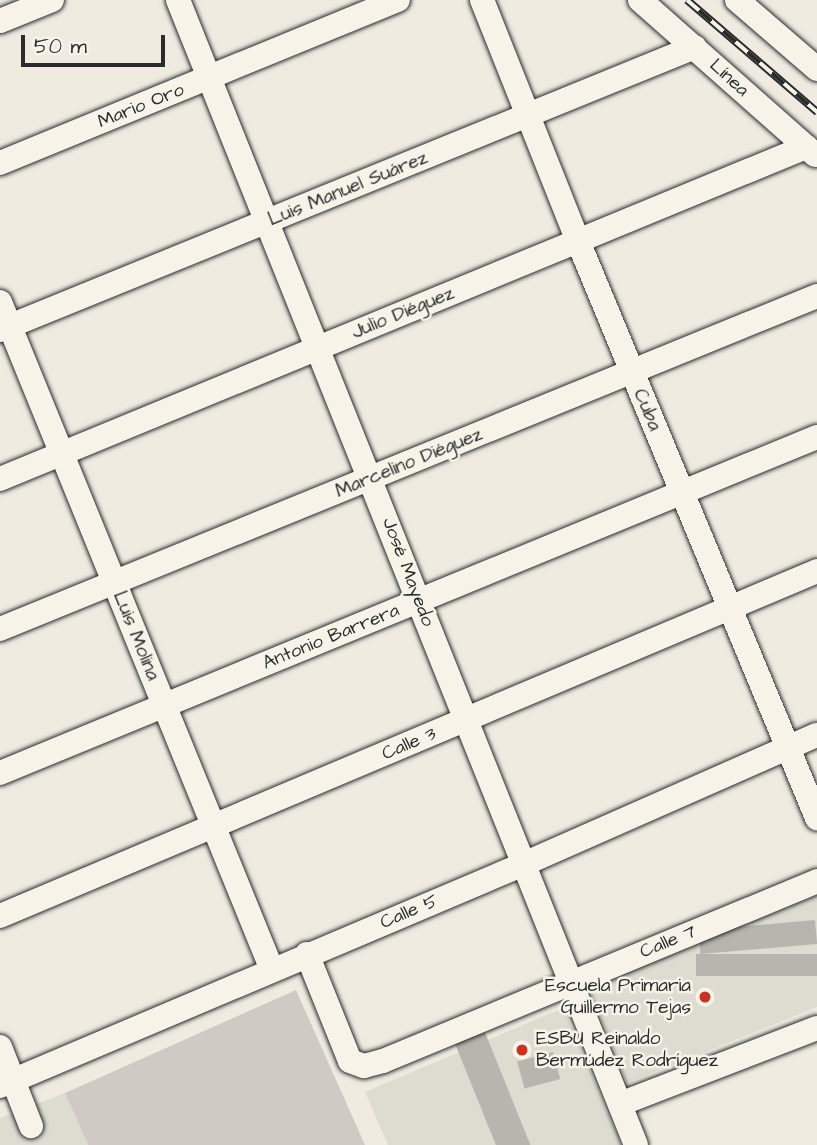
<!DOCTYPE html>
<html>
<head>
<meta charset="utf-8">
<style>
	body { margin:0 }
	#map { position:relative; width:817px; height:1145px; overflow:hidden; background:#efebe0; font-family:"Architects Daughter",sans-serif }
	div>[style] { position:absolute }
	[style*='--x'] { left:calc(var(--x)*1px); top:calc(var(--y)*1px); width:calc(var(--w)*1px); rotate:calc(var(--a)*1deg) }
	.built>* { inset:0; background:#dedbd1 }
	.green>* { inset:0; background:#cfcbc2 }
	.building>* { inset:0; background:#b8b5ae; transform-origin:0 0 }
	.roads { filter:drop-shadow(0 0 2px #2b2b2b) drop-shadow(0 0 2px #2b2b2b) }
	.minor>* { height:24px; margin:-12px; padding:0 12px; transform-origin:12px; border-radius:12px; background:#f7f3e8 }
	.rail>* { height:8px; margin-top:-4px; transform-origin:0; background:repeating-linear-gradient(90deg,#f7f3e8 0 16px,#2b2b2b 0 32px); box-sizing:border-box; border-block:2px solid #2b2b2b }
	.dots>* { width:19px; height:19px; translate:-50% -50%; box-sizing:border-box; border:4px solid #f7f3e8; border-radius:50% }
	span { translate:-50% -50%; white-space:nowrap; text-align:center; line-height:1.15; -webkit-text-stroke:5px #f7f3e8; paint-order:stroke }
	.street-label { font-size:19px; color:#2b2b2b }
	.poi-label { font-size:19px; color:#2b2b2b }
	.right { translate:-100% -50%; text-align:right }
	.left { translate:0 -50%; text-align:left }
	.scale { position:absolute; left:21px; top:35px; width:144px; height:32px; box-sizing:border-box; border:4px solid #2b2b2b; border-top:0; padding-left:9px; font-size:21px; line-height:24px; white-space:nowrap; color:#2b2b2b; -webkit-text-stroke:5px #f7f3e8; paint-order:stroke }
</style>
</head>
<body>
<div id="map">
	<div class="built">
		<i style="clip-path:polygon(817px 895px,817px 1007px,627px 1083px,589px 986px)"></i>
		<i style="clip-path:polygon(563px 1008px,621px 1145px,388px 1145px,365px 1092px)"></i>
		<i style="clip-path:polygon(65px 1093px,88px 1145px,0 1145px,0 1118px)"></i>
	</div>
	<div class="green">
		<i style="clip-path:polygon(296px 990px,365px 1145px,88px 1145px,65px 1093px)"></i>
	</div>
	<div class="building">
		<i style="left:815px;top:920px;width:24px;height:117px;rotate:85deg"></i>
		<i style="left:817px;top:954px;width:22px;height:121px;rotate:90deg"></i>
		<i style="left:484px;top:1030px;width:124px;height:32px;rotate:68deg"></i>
		<i style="left:553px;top:1052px;width:28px;height:37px;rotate:75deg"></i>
	</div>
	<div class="roads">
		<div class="minor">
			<i style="--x:178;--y:0;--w:1233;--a:68.2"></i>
			<i style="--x:482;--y:0;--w:259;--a:68.3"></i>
			<i style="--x:578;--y:241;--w:625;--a:67.5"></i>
			<i style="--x:640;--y:0;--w:234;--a:41.5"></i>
			<i style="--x:737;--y:0;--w:106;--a:40.8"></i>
			<i style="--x:0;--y:21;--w:56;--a:-22"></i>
			<i style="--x:0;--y:163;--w:430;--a:-22.3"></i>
			<i style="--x:0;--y:302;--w:721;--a:67.84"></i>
			<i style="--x:0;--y:330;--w:750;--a:-22.16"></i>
			<i style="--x:0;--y:479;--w:872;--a:-22.39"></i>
			<i style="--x:0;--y:629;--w:882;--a:-22.18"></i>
			<i style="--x:0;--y:773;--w:883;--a:-22.36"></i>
			<i style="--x:0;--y:916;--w:887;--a:-22.89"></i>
			<i style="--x:307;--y:954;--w:115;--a:68.1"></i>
			<i style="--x:350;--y:1061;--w:15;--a:20"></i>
			<i style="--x:364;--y:1066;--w:20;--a:-15"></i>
			<i style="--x:383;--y:1061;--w:470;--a:-22.5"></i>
			<i style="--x:0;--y:1047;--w:85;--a:68.6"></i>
			<i style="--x:0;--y:1086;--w:569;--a:-22.96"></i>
			<i style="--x:524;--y:864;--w:320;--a:-23.8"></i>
			<i style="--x:620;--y:1104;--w:211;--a:-21.1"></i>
		</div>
	</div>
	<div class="rail">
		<i style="--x:687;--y:0;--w:172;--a:40.7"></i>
	</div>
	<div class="dots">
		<i style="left:705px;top:997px;background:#c8321e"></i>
		<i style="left:522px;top:1050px;background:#c8321e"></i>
	</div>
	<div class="street-label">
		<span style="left:729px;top:78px;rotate:42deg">Línea</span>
		<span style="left:141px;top:106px;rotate:-22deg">Mario Oro</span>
		<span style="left:348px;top:189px;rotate:-22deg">Luis Manuel Suárez</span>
		<span style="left:403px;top:313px;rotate:-22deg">Julio Diéguez</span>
		<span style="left:647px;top:410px;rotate:67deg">Cuba</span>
		<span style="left:409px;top:463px;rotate:-22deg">Marcelino Diéguez</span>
		<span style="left:408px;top:572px;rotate:69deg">José Mayedo</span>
		<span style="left:136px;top:636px;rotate:68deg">Luis Molina</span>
		<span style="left:331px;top:637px;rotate:-22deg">Antonio Barrera</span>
		<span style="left:409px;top:744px;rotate:-23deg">Calle 3</span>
		<span style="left:409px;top:912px;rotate:-23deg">Calle 5</span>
		<span style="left:668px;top:942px;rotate:-22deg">Calle 7</span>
	</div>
	<div class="poi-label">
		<span class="right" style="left:691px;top:997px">Escuela Primaria<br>Guillermo Tejas</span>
		<span class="left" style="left:536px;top:1050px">ESBU Reinaldo<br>Bermúdez Rodríguez</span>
	</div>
	<div class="scale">50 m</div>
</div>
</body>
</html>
